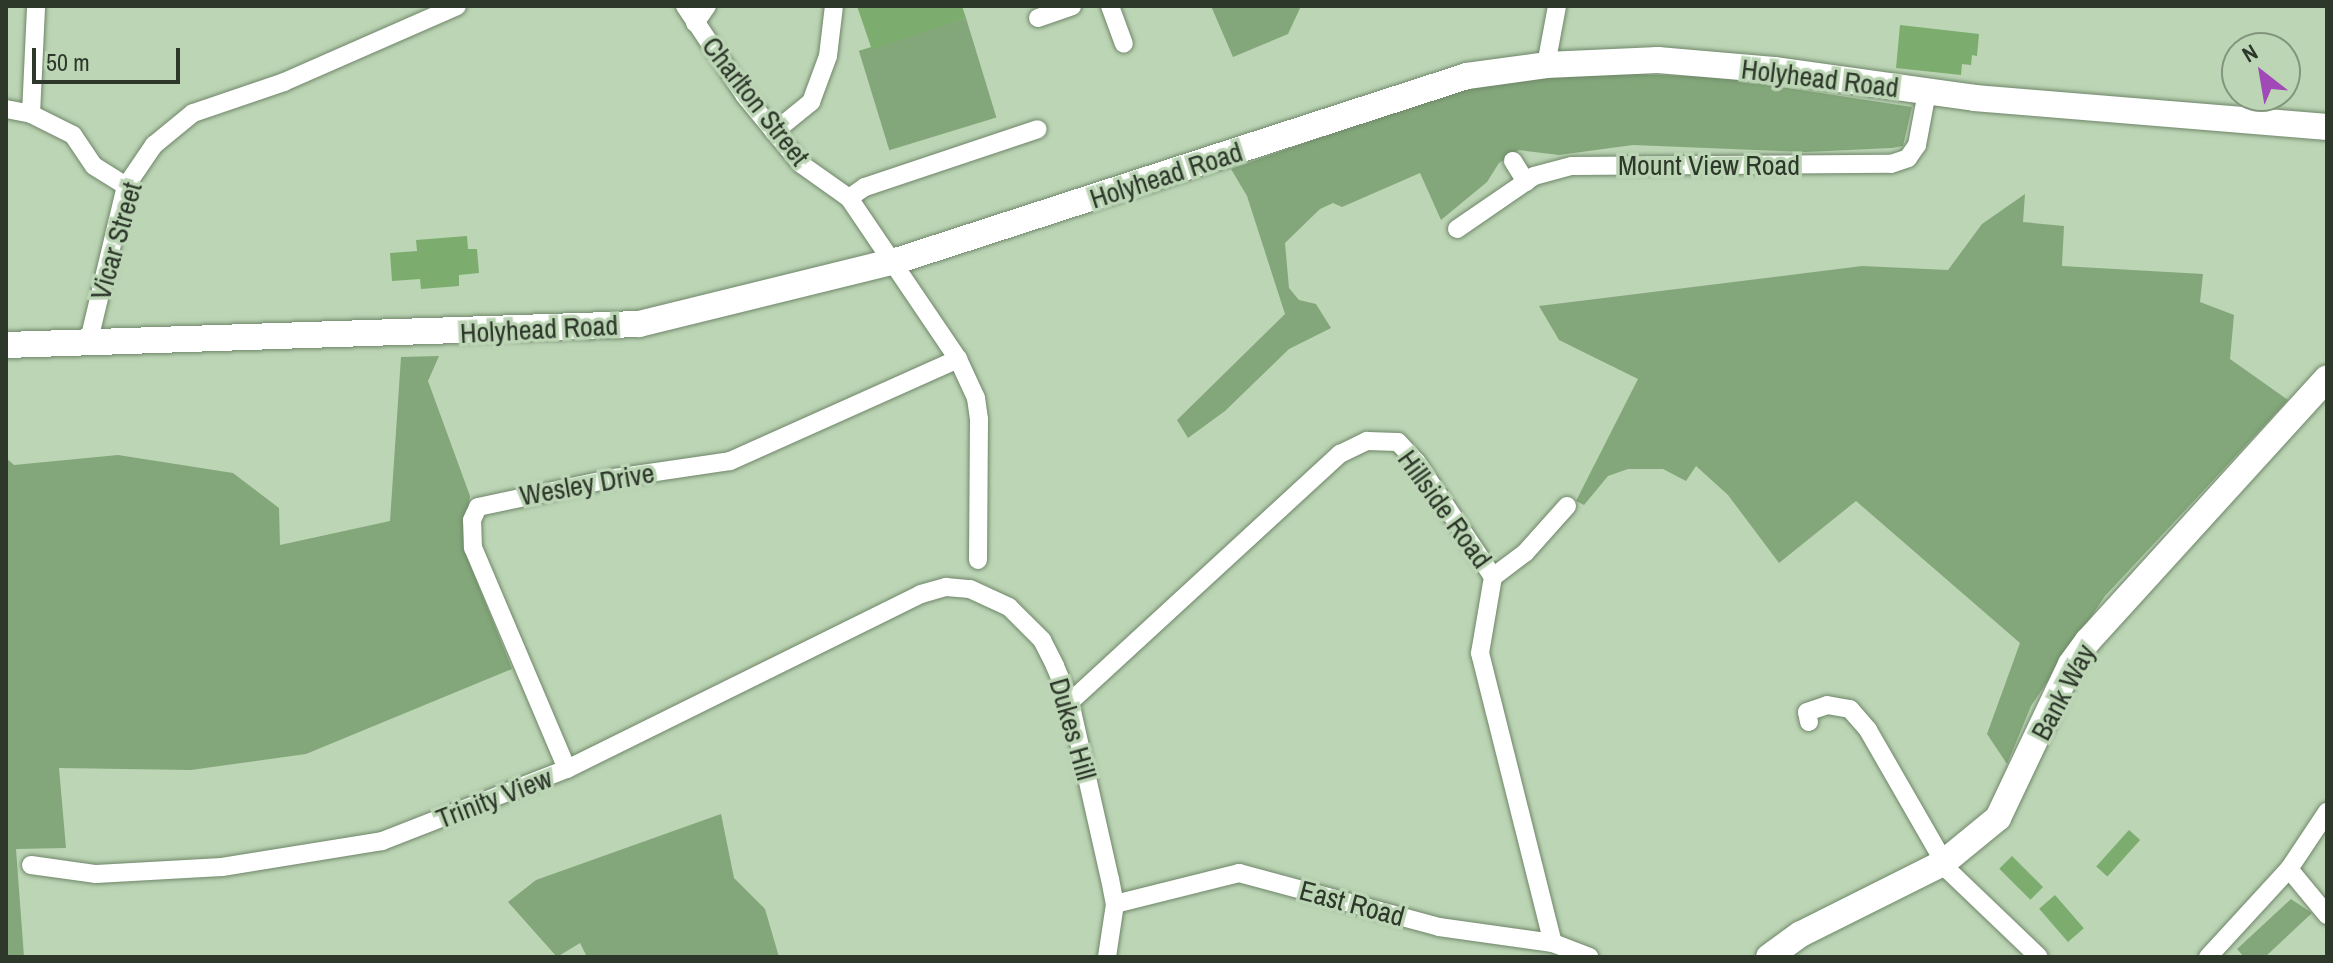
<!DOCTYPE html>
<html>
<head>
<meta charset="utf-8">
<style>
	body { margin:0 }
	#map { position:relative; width:2333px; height:963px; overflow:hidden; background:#bcd5b5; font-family:"Archivo Narrow",sans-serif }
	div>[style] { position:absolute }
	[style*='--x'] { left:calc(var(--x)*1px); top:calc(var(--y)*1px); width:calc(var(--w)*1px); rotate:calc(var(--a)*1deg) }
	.green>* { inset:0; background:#83a77a; transform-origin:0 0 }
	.building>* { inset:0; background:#7cad6f; transform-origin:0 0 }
	.roads { filter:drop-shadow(0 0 2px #6f8669) drop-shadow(0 0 2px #6f8669) }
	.street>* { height:18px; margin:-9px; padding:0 9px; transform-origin:9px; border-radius:9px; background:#fff }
	.secondary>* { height:26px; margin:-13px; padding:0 13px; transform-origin:13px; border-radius:13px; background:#fff }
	span { translate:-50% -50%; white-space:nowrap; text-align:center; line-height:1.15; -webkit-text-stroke:7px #bcd5b5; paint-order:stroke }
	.street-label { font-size:28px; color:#2d372a }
	.frame { position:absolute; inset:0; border:8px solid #2d372a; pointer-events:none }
	.north { position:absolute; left:2221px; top:32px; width:80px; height:80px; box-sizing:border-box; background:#bcd5b5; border:2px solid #83967d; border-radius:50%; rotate:329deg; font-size:22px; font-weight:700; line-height:32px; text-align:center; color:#2d372a }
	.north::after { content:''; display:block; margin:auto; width:28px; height:36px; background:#a14ab7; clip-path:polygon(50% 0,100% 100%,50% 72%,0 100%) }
	.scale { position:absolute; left:32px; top:48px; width:148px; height:36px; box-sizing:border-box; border:4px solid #2d372a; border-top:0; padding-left:10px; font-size:24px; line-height:28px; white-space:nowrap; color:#2d372a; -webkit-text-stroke:6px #bcd5b5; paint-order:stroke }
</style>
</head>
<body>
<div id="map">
	<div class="green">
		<i style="clip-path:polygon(1211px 6px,1301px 6px,1288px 34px,1233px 57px)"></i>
		<i style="left:966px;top:18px;width:104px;height:112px;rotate:73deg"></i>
		<i style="clip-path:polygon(1598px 73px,1717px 77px,1912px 107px,1903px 146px,1892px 148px,1805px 152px,1633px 145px,1559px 155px,1519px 150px,1499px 163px,1487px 182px,1441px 220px,1420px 173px,1342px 207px,1333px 203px,1320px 209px,1285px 243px,1289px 288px,1299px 300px,1316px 304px,1331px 328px,1289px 349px,1225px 411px,1188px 438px,1177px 420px,1285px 314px,1247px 196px,1231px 169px,1434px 97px,1506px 78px)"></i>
		<i style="clip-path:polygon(2025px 194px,2023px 222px,2064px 226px,2062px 266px,2203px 274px,2200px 302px,2234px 315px,2230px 359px,2288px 400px,2105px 596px,2031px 706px,2007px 764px,1987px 734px,2020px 643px,1856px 501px,1779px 563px,1728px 495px,1696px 466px,1686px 481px,1663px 469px,1628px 469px,1608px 476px,1584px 505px,1576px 501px,1638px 379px,1559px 340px,1539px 306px,1862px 266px,1948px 270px,1982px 224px)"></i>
		<i style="clip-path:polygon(439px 356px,428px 381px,470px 496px,463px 547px,512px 669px,306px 754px,191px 770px,59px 768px,66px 848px,16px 849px,24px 957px,6px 957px,6px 458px,14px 465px,118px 455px,233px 473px,279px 508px,280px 545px,390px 521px,401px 357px)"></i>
		<i style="clip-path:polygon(721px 814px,734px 878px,765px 909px,779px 957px,587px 957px,580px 943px,557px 957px,508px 902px,536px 880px)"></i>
		<i style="clip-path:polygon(2291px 899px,2312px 913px,2265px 957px,2244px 957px,2237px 949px)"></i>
	</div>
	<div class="building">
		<i style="clip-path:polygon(857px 6px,962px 6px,966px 18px,872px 50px)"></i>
		<i style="clip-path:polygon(1900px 25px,1979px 34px,1977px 56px,1972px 55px,1971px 65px,1962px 64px,1961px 75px,1896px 68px)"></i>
		<i style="clip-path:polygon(467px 236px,468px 249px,477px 249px,479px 273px,459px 275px,459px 286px,421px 289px,420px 279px,392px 281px,390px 253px,417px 251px,416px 240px)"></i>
		<i style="left:2129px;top:830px;width:15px;height:49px;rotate:42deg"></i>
		<i style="left:2012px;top:856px;width:44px;height:18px;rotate:45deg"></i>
		<i style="left:2055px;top:895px;width:44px;height:21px;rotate:49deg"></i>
	</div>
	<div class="roads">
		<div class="street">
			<i style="--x:685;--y:6;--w:108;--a:56.3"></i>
			<i style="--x:745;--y:96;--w:88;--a:50.5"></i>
			<i style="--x:801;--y:164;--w:59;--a:35.3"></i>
			<i style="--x:849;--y:198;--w:194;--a:55.9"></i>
			<i style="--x:958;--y:359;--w:43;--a:65.2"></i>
			<i style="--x:976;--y:398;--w:21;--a:82"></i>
			<i style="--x:979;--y:419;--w:141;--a:90.4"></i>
			<i style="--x:1110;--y:6;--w:40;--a:69.8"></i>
			<i style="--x:1038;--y:18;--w:36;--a:-19"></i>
			<i style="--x:695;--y:23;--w:21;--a:-55"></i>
			<i style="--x:1546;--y:65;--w:60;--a:-79.4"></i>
			<i style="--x:6;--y:109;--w:25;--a:11"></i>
			<i style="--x:31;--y:114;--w:108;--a:-87.3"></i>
			<i style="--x:31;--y:114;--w:47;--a:26.6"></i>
			<i style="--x:73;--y:135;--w:37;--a:56"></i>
			<i style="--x:94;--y:166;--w:38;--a:32"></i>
			<i style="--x:774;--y:132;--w:48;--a:-39"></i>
			<i style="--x:811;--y:102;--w:49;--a:-69.7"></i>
			<i style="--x:828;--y:56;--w:50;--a:-83.2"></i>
			<i style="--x:1513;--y:161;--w:25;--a:58"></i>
			<i style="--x:849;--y:198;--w:19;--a:-35"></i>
			<i style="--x:865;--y:187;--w:182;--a:-18.5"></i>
			<i style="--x:1457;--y:229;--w:93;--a:-34.5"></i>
			<i style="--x:1534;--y:176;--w:39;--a:-15"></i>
			<i style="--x:1572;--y:166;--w:319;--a:-0.4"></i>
			<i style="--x:1891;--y:164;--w:18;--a:-19"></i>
			<i style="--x:1908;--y:158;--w:16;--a:-55"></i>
			<i style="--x:1917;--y:145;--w:54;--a:-79.3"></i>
			<i style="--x:89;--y:340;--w:158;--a:-76.5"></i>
			<i style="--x:126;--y:186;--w:50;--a:-55.7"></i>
			<i style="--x:154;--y:145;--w:50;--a:-39.4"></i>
			<i style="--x:193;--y:113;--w:96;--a:-18.8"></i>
			<i style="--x:284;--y:82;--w:189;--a:-23.7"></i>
			<i style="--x:1493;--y:577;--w:40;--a:-37"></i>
			<i style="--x:1525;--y:553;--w:63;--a:-48.2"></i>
			<i style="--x:1070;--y:702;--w:367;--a:-42.6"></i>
			<i style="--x:1340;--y:454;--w:30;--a:-26"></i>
			<i style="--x:1367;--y:441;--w:31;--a:2"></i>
			<i style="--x:1398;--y:442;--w:26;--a:47"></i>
			<i style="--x:1416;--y:461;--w:139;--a:56.4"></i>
			<i style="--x:1493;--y:577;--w:77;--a:99.7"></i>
			<i style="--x:1480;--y:653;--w:299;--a:75.9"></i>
			<i style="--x:1809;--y:722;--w:10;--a:-101"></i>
			<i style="--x:1807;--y:712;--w:21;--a:-19"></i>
			<i style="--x:1827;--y:705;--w:23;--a:10"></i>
			<i style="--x:1850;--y:709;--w:28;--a:49"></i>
			<i style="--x:1868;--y:730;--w:163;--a:60.1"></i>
			<i style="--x:1949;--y:871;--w:124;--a:43.7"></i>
			<i style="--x:567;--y:769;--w:240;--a:-113"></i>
			<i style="--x:473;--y:548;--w:28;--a:-92"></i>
			<i style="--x:472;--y:520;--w:14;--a:-65"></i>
			<i style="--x:478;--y:507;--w:140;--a:-12"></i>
			<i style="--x:615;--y:478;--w:116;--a:-8.4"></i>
			<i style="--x:730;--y:461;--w:250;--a:-24.1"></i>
			<i style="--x:31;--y:865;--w:66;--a:7.9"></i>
			<i style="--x:96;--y:874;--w:126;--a:-3.2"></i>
			<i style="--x:222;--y:867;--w:162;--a:-9.2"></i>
			<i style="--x:382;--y:841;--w:199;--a:-21.3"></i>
			<i style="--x:567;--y:769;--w:395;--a:-26.3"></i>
			<i style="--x:921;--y:594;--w:26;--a:-16"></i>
			<i style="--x:946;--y:587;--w:24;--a:5"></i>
			<i style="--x:970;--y:589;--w:43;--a:24.8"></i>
			<i style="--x:1009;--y:607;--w:47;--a:45"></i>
			<i style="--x:1042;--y:640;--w:29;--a:63"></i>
			<i style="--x:1055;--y:666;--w:39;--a:67"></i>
			<i style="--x:1070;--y:702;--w:181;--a:77.3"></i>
			<i style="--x:1110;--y:879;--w:25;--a:79"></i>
			<i style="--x:1115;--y:904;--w:54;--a:98.6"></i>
			<i style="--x:2289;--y:869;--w:60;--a:50.4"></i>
			<i style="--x:1115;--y:904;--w:128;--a:-14"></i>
			<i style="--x:1239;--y:873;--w:207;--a:15.1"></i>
			<i style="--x:1439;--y:927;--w:115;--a:8"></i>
			<i style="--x:1553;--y:943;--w:39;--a:21"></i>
			<i style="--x:2208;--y:957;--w:120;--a:-47.4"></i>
			<i style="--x:2289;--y:869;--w:69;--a:-56.3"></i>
		</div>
		<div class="secondary">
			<i style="--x:6;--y:345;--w:633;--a:-1.9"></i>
			<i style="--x:639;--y:324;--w:265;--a:-13.8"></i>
			<i style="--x:896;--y:261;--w:600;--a:-17.95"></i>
			<i style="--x:1467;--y:76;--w:80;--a:-7.9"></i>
			<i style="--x:1546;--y:65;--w:112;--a:-2.6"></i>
			<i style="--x:1658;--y:60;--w:116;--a:4.9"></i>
			<i style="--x:1774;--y:70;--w:203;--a:7.9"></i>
			<i style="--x:1975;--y:98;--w:353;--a:4.7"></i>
			<i style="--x:1769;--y:957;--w:39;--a:-36"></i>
			<i style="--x:1801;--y:934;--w:159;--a:-26.6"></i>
			<i style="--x:1943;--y:863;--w:71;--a:-39.3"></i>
			<i style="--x:1998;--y:818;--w:170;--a:-64.6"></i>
			<i style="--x:2071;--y:664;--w:29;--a:-54"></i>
			<i style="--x:2088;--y:641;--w:355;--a:-47.7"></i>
		</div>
	</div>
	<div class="street-label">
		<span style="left:1820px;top:78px;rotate:7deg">Holyhead Road</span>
		<span style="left:756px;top:101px;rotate:52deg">Charlton Street</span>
		<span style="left:1709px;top:165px">Mount View Road</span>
		<span style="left:1166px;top:175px;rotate:-18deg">Holyhead Road</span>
		<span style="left:116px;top:241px;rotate:-74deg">Vicar Street</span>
		<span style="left:539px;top:329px;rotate:-3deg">Holyhead Road</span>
		<span style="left:587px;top:484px;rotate:-10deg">Wesley Drive</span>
		<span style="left:1445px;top:509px;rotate:54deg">Hillside Road</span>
		<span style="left:2063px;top:692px;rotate:-62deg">Bank Way</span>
		<span style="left:1073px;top:729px;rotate:74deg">Dukes Hill</span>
		<span style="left:494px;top:798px;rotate:-21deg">Trinity View</span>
		<span style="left:1352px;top:903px;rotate:15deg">East Road</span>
	</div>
	<div class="frame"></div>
	<div class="north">N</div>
	<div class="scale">50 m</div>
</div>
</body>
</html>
